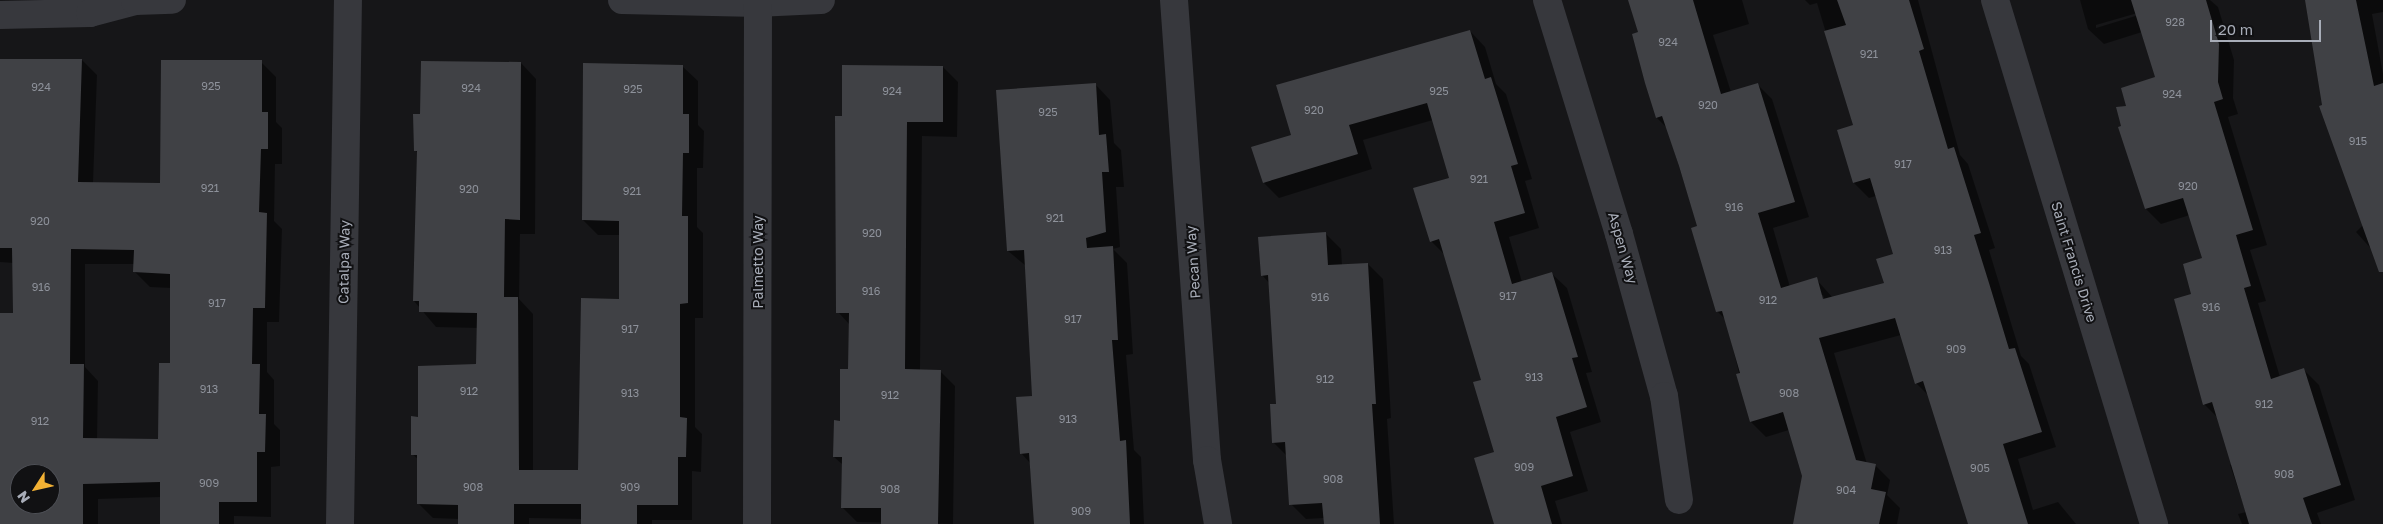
<!DOCTYPE html>
<html>
<head>
<meta charset="utf-8">
<style>
	body { margin:0 }
	#map { position:relative; width:2383px; height:524px; overflow:hidden; background:#161618; font-family:"Golos Text",sans-serif }
	div>[style] { position:absolute }
	[style*='--x'] { left:calc(var(--x)*1px); top:calc(var(--y)*1px); width:calc(var(--w)*1px); rotate:calc(var(--a)*1deg) }
	.shadow>* { inset:0; background:#0007 }
	.building>* { inset:0; background:#404145 }
	.minor>* { height:28px; margin:-14px; padding:0 14px; transform-origin:14px; border-radius:14px; background:#37383d }
	span { translate:-50% -50%; white-space:nowrap; text-align:center; line-height:1.15; -webkit-text-stroke:4px #111113; paint-order:stroke }
	.number-label { font-size:11px; color:#8e929b }
	.number-label span { -webkit-text-stroke-width:0 }
	.street-label { font-size:14px; color:#a8adb8 }
	.north { position:absolute; left:10px; top:464px; width:50px; height:50px; box-sizing:border-box; background:#111113; border:1px solid #4d4f55; border-radius:50%; rotate:235deg; font-size:14px; font-weight:700; line-height:20px; text-align:center; color:#a8adb8 }
	.north::after { content:''; display:block; margin:auto; width:18px; height:22px; background:#f2b134; clip-path:polygon(50% 0,100% 100%,50% 72%,0 100%) }
	.scale { position:absolute; left:2210px; top:20px; width:111px; height:22px; box-sizing:border-box; border:2px solid #a8adb8; border-top:0; padding-left:6px; font-size:15px; line-height:18px; white-space:nowrap; color:#a8adb8; -webkit-text-stroke:4px #111113; paint-order:stroke }
</style>
</head>
<body>
<div id="map">
	<div class="shadow">
		<i style="clip-path:polygon(evenodd,1630px 0,1742px 0,1749px 24px,1713px 35px,1731px 92px,1757px 84px,1772px 99px,1809px 217px,1773px 228px,1790px 287px,1816px 279px,1833px 298px,1886px 284px,1894px 254px,1876px 196px,1869px 198px,1854px 183px,1838px 131px,1854px 126px,1817px 3px,1810px 5px,1805px 0,1918px 0,1960px 155px,1968px 164px,1995px 248px,1989px 250px,2021px 356px,2029px 364px,2056px 447px,2018px 459px,2033px 510px,2058px 502px,2076px 524px,1969px 524px,1930px 397px,1916px 383px,1901px 335px,1834px 353px,1867px 464px,1875px 465px,1890px 480px,1887px 495px,1900px 508px,1897px 524px,1794px 524px,1803px 476px,1789px 430px,1766px 437px,1751px 422px,1726px 320px,1717px 311px,1698px 227px,1667px 128px,1657px 118px,1633px 34px,1640px 32px,1630px 0,1821px 295px,1823px 295px,1826px 304px,1824px 305px,1821px 295px)"></i>
		<i style="clip-path:polygon(evenodd,2080px 0,2210px 0,2218px 7px,2234px 60px,2233px 98px,2238px 114px,2228px 117px,2267px 245px,2250px 250px,2266px 301px,2258px 303px,2280px 377px,2304px 370px,2319px 385px,2355px 500px,2317px 513px,2321px 524px,2242px 524px,2238px 514px,2246px 512px,2230px 465px,2233px 464px,2218px 418px,2204px 404px,2193px 295px,2203px 259px,2190px 215px,2161px 224px,2146px 209px,2123px 127px,2128px 107px,2156px 78px,2142px 32px,2104px 44px,2088px 29px,2080px 0,2141px 12px,2142px 14px,2096px 28px,2096px 25px,2141px 12px)"></i>
		<i style="clip-path:polygon(2306px 0,2383px 0,2383px 12px,2372px 14px,2383px 74px,2383px 262px,2356px 232px,2363px 225px,2323px 105px)"></i>
		<i style="clip-path:polygon(1470px 31px,1485px 47px,1496px 84px,1506px 94px,1532px 179px,1525px 181px,1539px 228px,1509px 237px,1522px 282px,1551px 273px,1567px 288px,1592px 372px,1586px 373px,1601px 422px,1570px 432px,1588px 491px,1555px 501px,1562px 524px,1495px 524px,1496px 453px,1483px 380px,1446px 256px,1431px 241px,1450px 178px,1433px 120px,1363px 140px,1372px 169px,1279px 198px,1264px 183px,1293px 135px)"></i>
		<i style="clip-path:polygon(evenodd,0 60px,82px 60px,97px 75px,93px 183px,161px 184px,261px 62px,276px 77px,276px 122px,282px 128px,282px 164px,275px 164px,274px 221px,282px 229px,279px 322px,267px 322px,267px 372px,274px 380px,274px 424px,280px 430px,280px 466px,271px 467px,271px 517px,234px 516px,234px 524px,162px 524px,161px 497px,98px 499px,98px 524px,0 524px,0 314px,14px 314px,14px 263px,0 262px,0 60px,85px 264px,135px 264px,135px 272px,150px 287px,171px 288px,171px 364px,159px 440px,97px 440px,98px 381px,85px 367px,85px 264px,0 60px,20px 474px,50px 474px,50px 504px,20px 504px,20px 474px)"></i>
		<i style="clip-path:polygon(521px 63px,536px 79px,535px 234px,520px 234px,519px 299px,533px 314px,533px 471px,580px 471px,620px 300px,621px 235px,598px 235px,583px 220px,682px 66px,698px 81px,698px 125px,704px 131px,703px 168px,697px 168px,697px 227px,703px 233px,703px 318px,695px 318px,695px 427px,702px 434px,701px 472px,692px 471px,692px 520px,652px 520px,652px 524px,582px 524px,582px 519px,529px 518px,529px 524px,459px 524px,459px 519px,433px 518px,418px 503px,419px 460px,412px 454px,419px 418px,420px 366px,477px 366px,478px 328px,436px 327px,414px 301px,419px 154px,415px 150px,421px 115px)"></i>
		<i style="clip-path:polygon(943px 67px,958px 82px,957px 137px,922px 136px,920px 371px,940px 371px,955px 386px,953px 524px,857px 522px,842px 507px,843px 465px,834px 457px,849px 370px,850px 325px,838px 312px,843px 117px)"></i>
		<i style="clip-path:polygon(1095px 84px,1110px 100px,1114px 143px,1121px 150px,1124px 187px,1116px 187px,1120px 247px,1113px 249px,1127px 263px,1133px 354px,1126px 355px,1134px 450px,1141px 457px,1144px 524px,1035px 524px,1030px 463px,1021px 453px,1033px 397px,1026px 266px,1008px 251px)"></i>
		<i style="clip-path:polygon(1326px 234px,1341px 249px,1342px 265px,1368px 264px,1383px 279px,1391px 418px,1387px 419px,1394px 524px,1325px 524px,1324px 518px,1306px 519px,1291px 504px,1288px 457px,1273px 442px,1277px 405px,1270px 284px,1262px 275px)"></i>
	</div>
	<div class="building">
		<i style="clip-path:polygon(1628px 0,1693px 0,1721px 94px,1758px 83px,1795px 202px,1758px 213px,1781px 288px,1817px 277px,1823px 299px,1884px 283px,1876px 259px,1893px 254px,1870px 178px,1853px 183px,1837px 130px,1853px 125px,1824px 31px,1846px 25px,1837px 0,1909px 0,1924px 49px,1919px 51px,1948px 149px,1954px 147px,1981px 233px,1974px 235px,1989px 283px,2009px 349px,2015px 348px,2042px 432px,2003px 444px,2028px 524px,1968px 524px,1923px 381px,1915px 384px,1895px 318px,1819px 338px,1856px 460px,1876px 464px,1871px 489px,1886px 492px,1879px 524px,1793px 524px,1802px 476px,1783px 412px,1750px 422px,1736px 374px,1740px 373px,1722px 311px,1716px 312px,1691px 228px,1697px 226px,1679px 166px,1662px 116px,1656px 118px,1645px 83px,1632px 34px,1638px 32px)"></i>
		<i style="clip-path:polygon(2131px 0,2206px 0,2219px 44px,2218px 82px,2223px 99px,2214px 102px,2253px 230px,2236px 235px,2251px 286px,2244px 288px,2271px 379px,2304px 368px,2341px 485px,2303px 498px,2312px 524px,2249px 524px,2212px 402px,2203px 405px,2174px 299px,2191px 294px,2183px 264px,2202px 258px,2183px 198px,2145px 209px,2118px 127px,2121px 126px,2116px 107px,2126px 106px,2121px 88px,2155px 77px)"></i>
		<i style="clip-path:polygon(2305px 0,2356px 0,2374px 86px,2383px 83px,2383px 272px,2379px 272px,2319px 106px,2322px 105px)"></i>
		<i style="clip-path:polygon(1470px 30px,1485px 79px,1491px 77px,1518px 164px,1511px 166px,1525px 213px,1494px 222px,1512px 284px,1552px 272px,1578px 357px,1572px 358px,1587px 407px,1556px 417px,1573px 476px,1541px 486px,1552px 524px,1494px 524px,1474px 458px,1494px 452px,1473px 382px,1481px 380px,1439px 239px,1430px 242px,1413px 188px,1449px 178px,1427px 103px,1349px 125px,1358px 154px,1263px 183px,1251px 147px,1291px 135px,1276px 85px)"></i>
		<i style="clip-path:polygon(evenodd,0 59px,82px 59px,78px 182px,160px 183px,161px 60px,262px 60px,262px 112px,268px 112px,268px 149px,261px 149px,259px 212px,267px 213px,265px 308px,253px 308px,252px 364px,260px 364px,259px 414px,266px 414px,265px 452px,257px 452px,257px 502px,219px 502px,219px 524px,160px 524px,160px 482px,83px 484px,83px 524px,0 524px,0 313px,13px 313px,12px 248px,0 248px,0 59px,71px 249px,134px 250px,133px 272px,170px 274px,170px 363px,159px 363px,158px 439px,83px 438px,84px 364px,70px 364px,71px 249px,0 59px,20px 474px,50px 474px,50px 504px,20px 504px,20px 474px)"></i>
		<i style="clip-path:polygon(421px 61px,521px 62px,520px 220px,505px 219px,504px 297px,518px 297px,519px 470px,578px 470px,581px 298px,619px 299px,619px 221px,582px 220px,583px 63px,683px 65px,683px 114px,689px 114px,689px 153px,683px 153px,682px 216px,688px 216px,688px 303px,680px 304px,680px 417px,687px 418px,686px 457px,678px 457px,678px 505px,637px 505px,637px 524px,581px 524px,581px 504px,514px 504px,514px 524px,458px 524px,458px 505px,417px 504px,417px 455px,411px 455px,411px 416px,418px 417px,418px 366px,476px 364px,477px 313px,419px 312px,419px 301px,413px 301px,417px 151px,414px 151px,413px 114px,420px 114px)"></i>
		<i style="clip-path:polygon(842px 65px,943px 66px,943px 122px,907px 122px,905px 369px,941px 370px,938px 524px,881px 524px,881px 508px,841px 508px,842px 457px,833px 457px,834px 420px,840px 421px,840px 369px,848px 369px,849px 313px,836px 313px,835px 116px,842px 116px)"></i>
		<i style="clip-path:polygon(1096px 83px,1099px 135px,1106px 134px,1109px 172px,1102px 172px,1106px 232px,1086px 238px,1087px 248px,1113px 246px,1118px 340px,1112px 340px,1120px 441px,1126px 440px,1130px 524px,1034px 524px,1029px 453px,1020px 454px,1016px 397px,1032px 396px,1024px 250px,1007px 251px,996px 90px)"></i>
		<i style="clip-path:polygon(1326px 232px,1328px 265px,1368px 263px,1376px 404px,1372px 404px,1380px 524px,1324px 524px,1322px 503px,1289px 505px,1285px 442px,1272px 443px,1270px 404px,1276px 404px,1268px 275px,1261px 276px,1258px 237px)"></i>
	</div>
	<div class="minor">
		<i style="--x:622;--y:0;--w:136;--a:1.3"></i>
		<i style="--x:758;--y:3;--w:63;--a:-2.7"></i>
		<i style="--x:1174;--y:0;--w:461;--a:85.9"></i>
		<i style="--x:1207;--y:460;--w:65;--a:80.2"></i>
		<i style="--x:1547;--y:0;--w:245;--a:72.9"></i>
		<i style="--x:1619;--y:234;--w:168;--a:74.5"></i>
		<i style="--x:1664;--y:396;--w:105;--a:81.8"></i>
		<i style="--x:1995;--y:0;--w:548;--a:73.12"></i>
		<i style="--x:0;--y:15;--w:90;--a:-1.3"></i>
		<i style="--x:90;--y:13;--w:47;--a:-14.9"></i>
		<i style="--x:135;--y:1;--w:37;--a:-2"></i>
		<i style="--x:340;--y:524;--w:524;--a:-89.13"></i>
		<i style="--x:757;--y:524;--w:524;--a:-89.89"></i>
	</div>
	<div class="number-label">
		<span style="left:2175px;top:22px">928</span>
		<span style="left:1668px;top:42px">924</span>
		<span style="left:1869px;top:54px">921</span>
		<span style="left:211px;top:86px">925</span>
		<span style="left:41px;top:87px">924</span>
		<span style="left:471px;top:88px">924</span>
		<span style="left:633px;top:89px">925</span>
		<span style="left:892px;top:91px">924</span>
		<span style="left:1439px;top:91px">925</span>
		<span style="left:2172px;top:94px">924</span>
		<span style="left:1708px;top:105px">920</span>
		<span style="left:1314px;top:110px">920</span>
		<span style="left:1048px;top:112px">925</span>
		<span style="left:2358px;top:141px">915</span>
		<span style="left:1903px;top:164px">917</span>
		<span style="left:1479px;top:179px">921</span>
		<span style="left:2188px;top:186px">920</span>
		<span style="left:210px;top:188px">921</span>
		<span style="left:469px;top:189px">920</span>
		<span style="left:632px;top:191px">921</span>
		<span style="left:1734px;top:207px">916</span>
		<span style="left:1055px;top:218px">921</span>
		<span style="left:40px;top:221px">920</span>
		<span style="left:872px;top:233px">920</span>
		<span style="left:1943px;top:250px">913</span>
		<span style="left:41px;top:287px">916</span>
		<span style="left:871px;top:291px">916</span>
		<span style="left:1508px;top:296px">917</span>
		<span style="left:1320px;top:297px">916</span>
		<span style="left:1768px;top:300px">912</span>
		<span style="left:217px;top:303px">917</span>
		<span style="left:2211px;top:307px">916</span>
		<span style="left:1073px;top:319px">917</span>
		<span style="left:630px;top:329px">917</span>
		<span style="left:1956px;top:349px">909</span>
		<span style="left:1534px;top:377px">913</span>
		<span style="left:1325px;top:379px">912</span>
		<span style="left:209px;top:389px">913</span>
		<span style="left:469px;top:391px">912</span>
		<span style="left:630px;top:393px">913</span>
		<span style="left:1789px;top:393px">908</span>
		<span style="left:890px;top:395px">912</span>
		<span style="left:2264px;top:404px">912</span>
		<span style="left:1068px;top:419px">913</span>
		<span style="left:40px;top:421px">912</span>
		<span style="left:1524px;top:467px">909</span>
		<span style="left:1980px;top:468px">905</span>
		<span style="left:2284px;top:474px">908</span>
		<span style="left:1333px;top:479px">908</span>
		<span style="left:209px;top:483px">909</span>
		<span style="left:473px;top:487px">908</span>
		<span style="left:630px;top:487px">909</span>
		<span style="left:890px;top:489px">908</span>
		<span style="left:1846px;top:490px">904</span>
		<span style="left:1081px;top:511px">909</span>
	</div>
	<div class="street-label">
		<span style="left:1623px;top:248px;rotate:74deg">Aspen Way</span>
		<span style="left:344px;top:262px;rotate:-89deg">Catalpa Way</span>
		<span style="left:758px;top:262px;rotate:-90deg">Palmetto Way</span>
		<span style="left:1193px;top:262px;rotate:-94deg">Pecan Way</span>
		<span style="left:2074px;top:262px;rotate:73deg">Saint Francis Drive</span>
	</div>
	<div class="north">N</div>
	<div class="scale">20 m</div>
</div>
</body>
</html>
